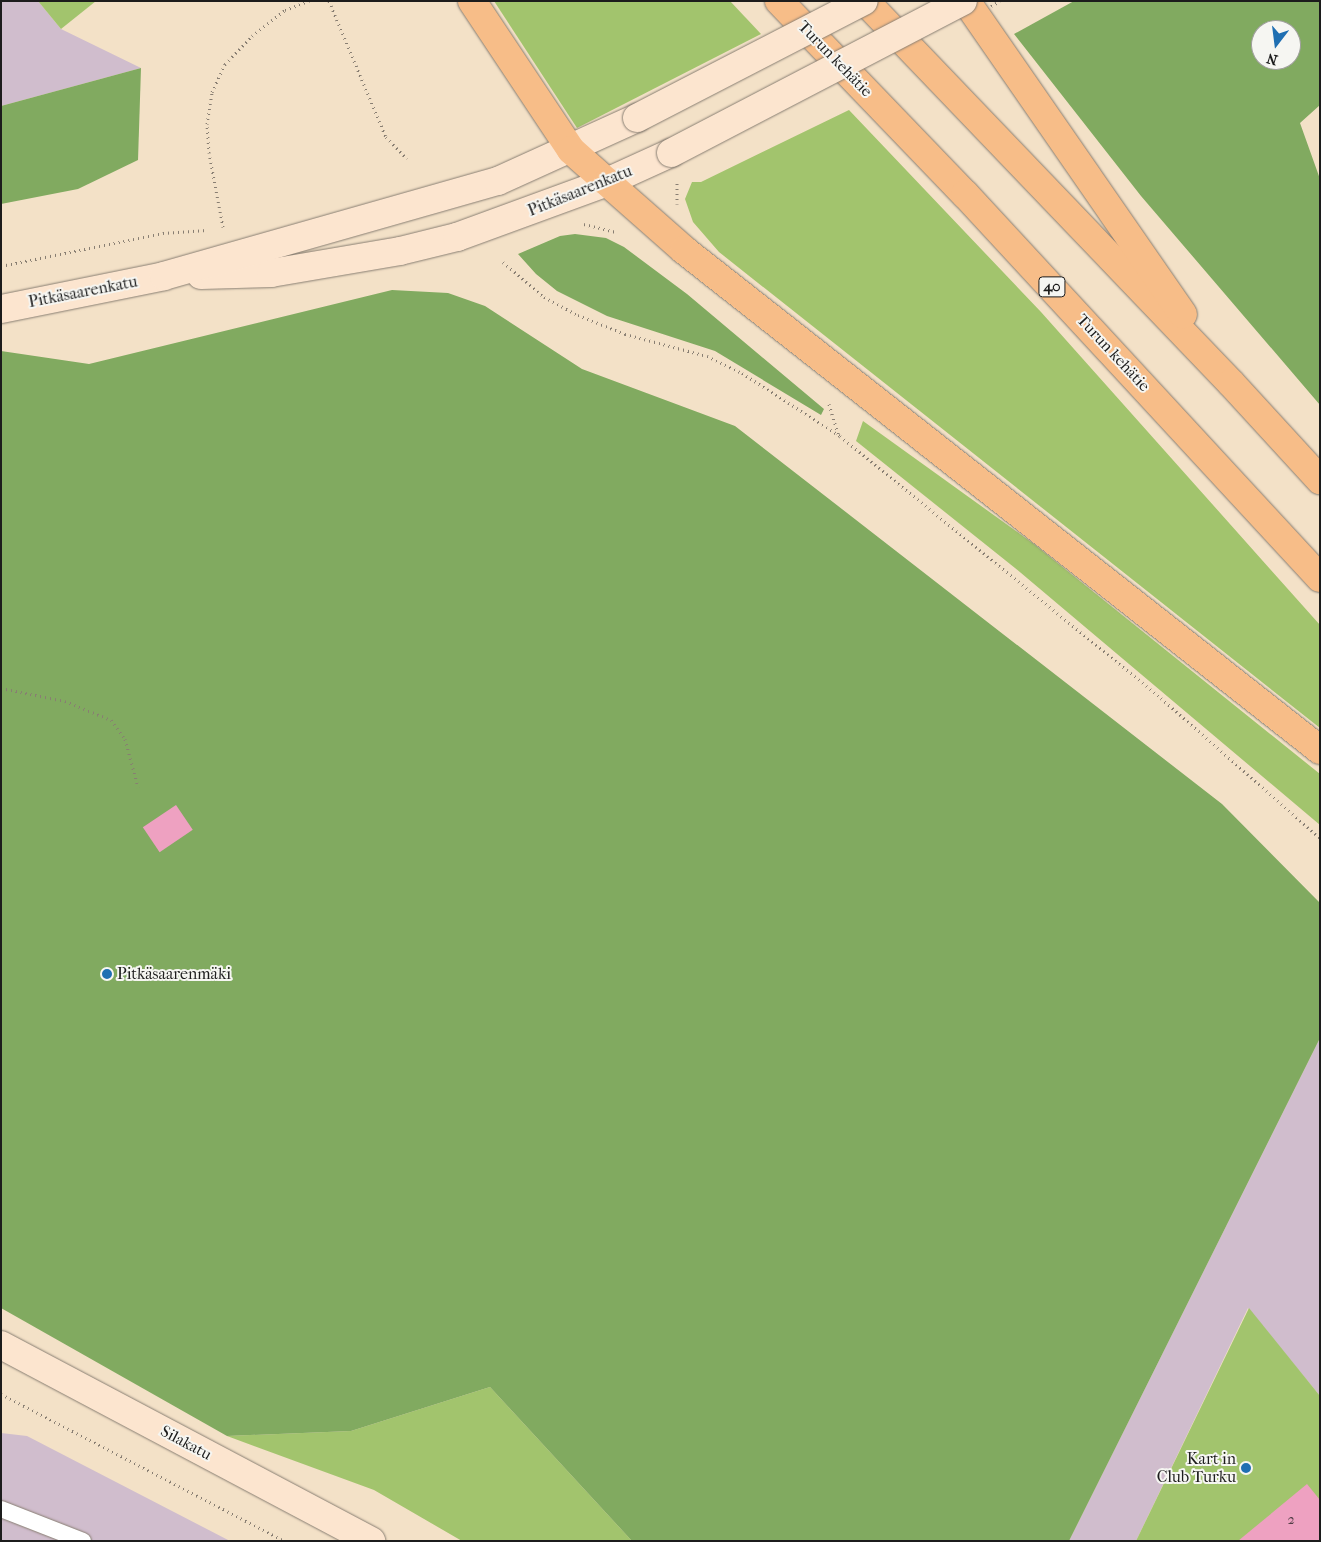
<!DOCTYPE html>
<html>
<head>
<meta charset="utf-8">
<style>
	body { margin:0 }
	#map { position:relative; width:1321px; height:1542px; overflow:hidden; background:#f3e1c7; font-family:"IM FELL French Canon",serif }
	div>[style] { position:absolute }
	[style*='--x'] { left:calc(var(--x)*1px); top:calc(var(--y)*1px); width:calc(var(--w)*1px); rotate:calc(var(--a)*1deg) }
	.industrial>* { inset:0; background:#d0bdcd }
	.green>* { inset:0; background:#a2c46d }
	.forest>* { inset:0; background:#81aa60 }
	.building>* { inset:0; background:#eea1c1; transform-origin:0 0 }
	.path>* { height:3px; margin-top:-1.5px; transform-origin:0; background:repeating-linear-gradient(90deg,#887e72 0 1px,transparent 0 5px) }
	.roads { filter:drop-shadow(0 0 1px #887e72) drop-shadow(0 0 1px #887e72) }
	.lane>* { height:16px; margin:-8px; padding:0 8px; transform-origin:8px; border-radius:8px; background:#fff }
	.secondary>* { height:28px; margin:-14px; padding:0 14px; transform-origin:14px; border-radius:14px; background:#fce5cf }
	.highway>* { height:28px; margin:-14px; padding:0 14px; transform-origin:14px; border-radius:14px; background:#f7bd88 }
	.path-bridge>* { height:3px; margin-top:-1.5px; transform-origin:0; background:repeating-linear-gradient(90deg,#887e72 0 1px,transparent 0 5px) }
	.bridges { filter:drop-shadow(0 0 1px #887e72) drop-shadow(0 0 1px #887e72) }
	.secondary-bridge>* { height:28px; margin:-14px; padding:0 14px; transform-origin:14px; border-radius:14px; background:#fce5cf }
	.dots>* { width:14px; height:14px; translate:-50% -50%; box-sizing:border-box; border:2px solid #f6f6f2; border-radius:50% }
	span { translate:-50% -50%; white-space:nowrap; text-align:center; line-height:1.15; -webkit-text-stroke:4px #f6f6f2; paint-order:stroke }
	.number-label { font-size:14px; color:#503d45 }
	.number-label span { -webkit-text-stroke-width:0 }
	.shield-label span { padding:1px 4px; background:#f6f6f2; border:1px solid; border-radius:4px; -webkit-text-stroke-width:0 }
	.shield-label { font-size:15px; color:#1c1c1c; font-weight:700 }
	.street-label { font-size:16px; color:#1c1c1c }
	.poi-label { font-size:16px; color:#1c1c1c }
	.left { translate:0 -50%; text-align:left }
	.right { translate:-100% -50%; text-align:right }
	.frame { position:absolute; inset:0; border:2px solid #1c1c1c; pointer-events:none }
	.north { position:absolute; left:1251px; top:20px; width:50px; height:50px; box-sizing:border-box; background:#f6f6f2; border:1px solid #9f9f9c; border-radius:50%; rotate:195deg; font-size:14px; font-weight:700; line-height:20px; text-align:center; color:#1c1c1c }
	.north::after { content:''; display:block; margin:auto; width:18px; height:22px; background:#1f6fb2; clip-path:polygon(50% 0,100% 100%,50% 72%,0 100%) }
</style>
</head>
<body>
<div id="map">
	<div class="industrial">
		<i style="clip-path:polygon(1px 1px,38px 1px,61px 29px,141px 68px,1px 106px)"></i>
		<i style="clip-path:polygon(1320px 1038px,1320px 1396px,1248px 1308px,1136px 1541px,1069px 1541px)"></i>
		<i style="clip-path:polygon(1px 1433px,27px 1436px,230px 1541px,1px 1541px)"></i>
	</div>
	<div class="green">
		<i style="clip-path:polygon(38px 1px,96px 1px,61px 29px)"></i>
		<i style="clip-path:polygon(494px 1px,730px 1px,761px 34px,577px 128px)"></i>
		<i style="clip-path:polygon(849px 110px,1041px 312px,1320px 625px,1320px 728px,719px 252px,693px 222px,685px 199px,692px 182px,701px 182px)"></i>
		<i style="clip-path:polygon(863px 421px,1034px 544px,1320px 774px,1320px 825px,1015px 568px,856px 441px)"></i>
		<i style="clip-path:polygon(1249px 1308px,1320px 1396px,1320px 1541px,1136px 1541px)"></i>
		<i style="clip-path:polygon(490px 1387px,632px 1541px,462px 1541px,374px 1490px,227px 1436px,351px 1431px)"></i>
	</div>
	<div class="forest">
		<i style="clip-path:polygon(evenodd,1074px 1px,1320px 1px,1320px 105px,1300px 123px,1320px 179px,1320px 405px,1141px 196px,1014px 34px,1074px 1px,1261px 30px,1291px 30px,1291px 60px,1261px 60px,1261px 30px)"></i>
		<i style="clip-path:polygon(141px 68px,138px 160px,78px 189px,1px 204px,1px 106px)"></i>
		<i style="clip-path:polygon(575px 234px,606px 238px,624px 247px,687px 294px,824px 409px,821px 415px,715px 351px,607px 316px,557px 291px,536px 274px,518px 254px,560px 236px)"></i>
		<i style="clip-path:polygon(392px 290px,448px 293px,485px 306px,582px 369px,735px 426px,1222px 804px,1320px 903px,1320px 1038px,1069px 1541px,632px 1541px,490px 1387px,351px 1431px,227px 1436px,1px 1308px,1px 351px,89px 364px)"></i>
	</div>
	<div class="building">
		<i style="left:176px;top:805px;width:30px;height:40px;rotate:56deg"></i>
		<i style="clip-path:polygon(1307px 1484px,1320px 1500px,1320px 1541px,1238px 1541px)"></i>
	</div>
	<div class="path">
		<i style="--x:329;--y:1;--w:147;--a:67.3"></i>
		<i style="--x:386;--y:137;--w:30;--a:46"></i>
		<i style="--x:677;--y:204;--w:21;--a:-90"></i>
		<i style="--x:584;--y:224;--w:33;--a:14"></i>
		<i style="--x:223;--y:227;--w:75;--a:-100.7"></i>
		<i style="--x:209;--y:153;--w:29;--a:-94"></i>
		<i style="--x:207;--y:124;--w:32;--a:-81"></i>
		<i style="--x:212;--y:92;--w:31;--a:-65"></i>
		<i style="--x:225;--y:64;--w:39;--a:-46"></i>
		<i style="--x:252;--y:36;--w:42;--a:-38.2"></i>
		<i style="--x:285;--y:10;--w:26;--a:-21"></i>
		<i style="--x:503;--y:262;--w:54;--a:40.5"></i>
		<i style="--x:544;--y:297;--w:38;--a:28"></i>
		<i style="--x:578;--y:315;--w:51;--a:22"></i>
		<i style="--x:625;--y:334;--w:85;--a:15"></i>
		<i style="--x:707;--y:356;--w:39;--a:26"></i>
		<i style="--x:742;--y:373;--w:117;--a:32.7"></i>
		<i style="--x:840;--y:436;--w:414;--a:39.2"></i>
		<i style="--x:1161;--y:698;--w:212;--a:41.4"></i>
		<i style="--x:1;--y:266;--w:165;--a:-11.5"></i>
		<i style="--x:163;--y:233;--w:44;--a:-3.9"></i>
		<i style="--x:829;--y:404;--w:34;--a:73"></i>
		<i style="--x:1;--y:688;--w:65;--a:11.5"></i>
		<i style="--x:65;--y:701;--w:50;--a:22.4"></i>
		<i style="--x:111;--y:720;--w:24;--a:54"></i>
		<i style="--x:125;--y:739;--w:50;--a:74.8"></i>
		<i style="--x:1;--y:1394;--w:320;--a:27.4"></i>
	</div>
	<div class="roads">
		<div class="lane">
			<i style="--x:1;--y:1509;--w:88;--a:21.3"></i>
		</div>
		<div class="secondary">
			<i style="--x:201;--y:275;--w:70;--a:-1.6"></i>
			<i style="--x:271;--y:273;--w:131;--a:-9.7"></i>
			<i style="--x:400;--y:251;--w:59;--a:-13.8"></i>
			<i style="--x:457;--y:237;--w:160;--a:-20.1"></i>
			<i style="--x:607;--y:182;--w:70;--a:-24.4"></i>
			<i style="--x:1;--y:309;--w:166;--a:-11.4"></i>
			<i style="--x:164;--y:276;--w:347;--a:-15.9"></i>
			<i style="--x:498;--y:181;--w:153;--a:-24.4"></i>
			<i style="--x:1;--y:1345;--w:419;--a:27.9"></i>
		</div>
		<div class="highway">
			<i style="--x:472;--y:1;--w:179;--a:56.4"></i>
			<i style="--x:571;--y:150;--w:48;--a:41.6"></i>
			<i style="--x:607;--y:182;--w:103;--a:41.4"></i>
			<i style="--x:684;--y:250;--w:809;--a:38.17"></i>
			<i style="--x:779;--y:1;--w:268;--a:46.1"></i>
			<i style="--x:965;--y:194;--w:523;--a:47.25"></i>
			<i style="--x:865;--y:1;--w:529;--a:46.23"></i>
			<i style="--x:1231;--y:383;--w:132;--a:47.5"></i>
			<i style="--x:966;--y:1;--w:381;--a:55.3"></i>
		</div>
	</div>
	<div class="path-bridge">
		<i style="--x:991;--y:6;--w:10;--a:-29"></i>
	</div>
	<div class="bridges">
		<div class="secondary-bridge">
			<i style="--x:637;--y:118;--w:255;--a:-27.3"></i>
			<i style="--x:671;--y:153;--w:329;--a:-27.5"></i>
		</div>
	</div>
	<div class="dots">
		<i style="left:107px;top:974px;background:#1f6fb2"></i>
		<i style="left:1246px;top:1468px;background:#1f6fb2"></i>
	</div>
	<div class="number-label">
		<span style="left:1291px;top:1520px">2</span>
	</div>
	<div class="shield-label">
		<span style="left:1052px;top:287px">40</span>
	</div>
	<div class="street-label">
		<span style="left:835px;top:59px;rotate:46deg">Turun kehätie</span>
		<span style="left:580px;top:191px;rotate:-22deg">Pitkäsaarenkatu</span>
		<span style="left:83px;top:292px;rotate:-11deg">Pitkäsaarenkatu</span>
		<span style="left:1113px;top:353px;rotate:47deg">Turun kehätie</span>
		<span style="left:186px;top:1443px;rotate:28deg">Silakatu</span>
	</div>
	<div class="poi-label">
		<span class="left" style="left:117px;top:974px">Pitkäsaarenmäki</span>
		<span class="right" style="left:1236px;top:1468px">Kart in<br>Club Turku</span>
	</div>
	<div class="frame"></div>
	<div class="north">N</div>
</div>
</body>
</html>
